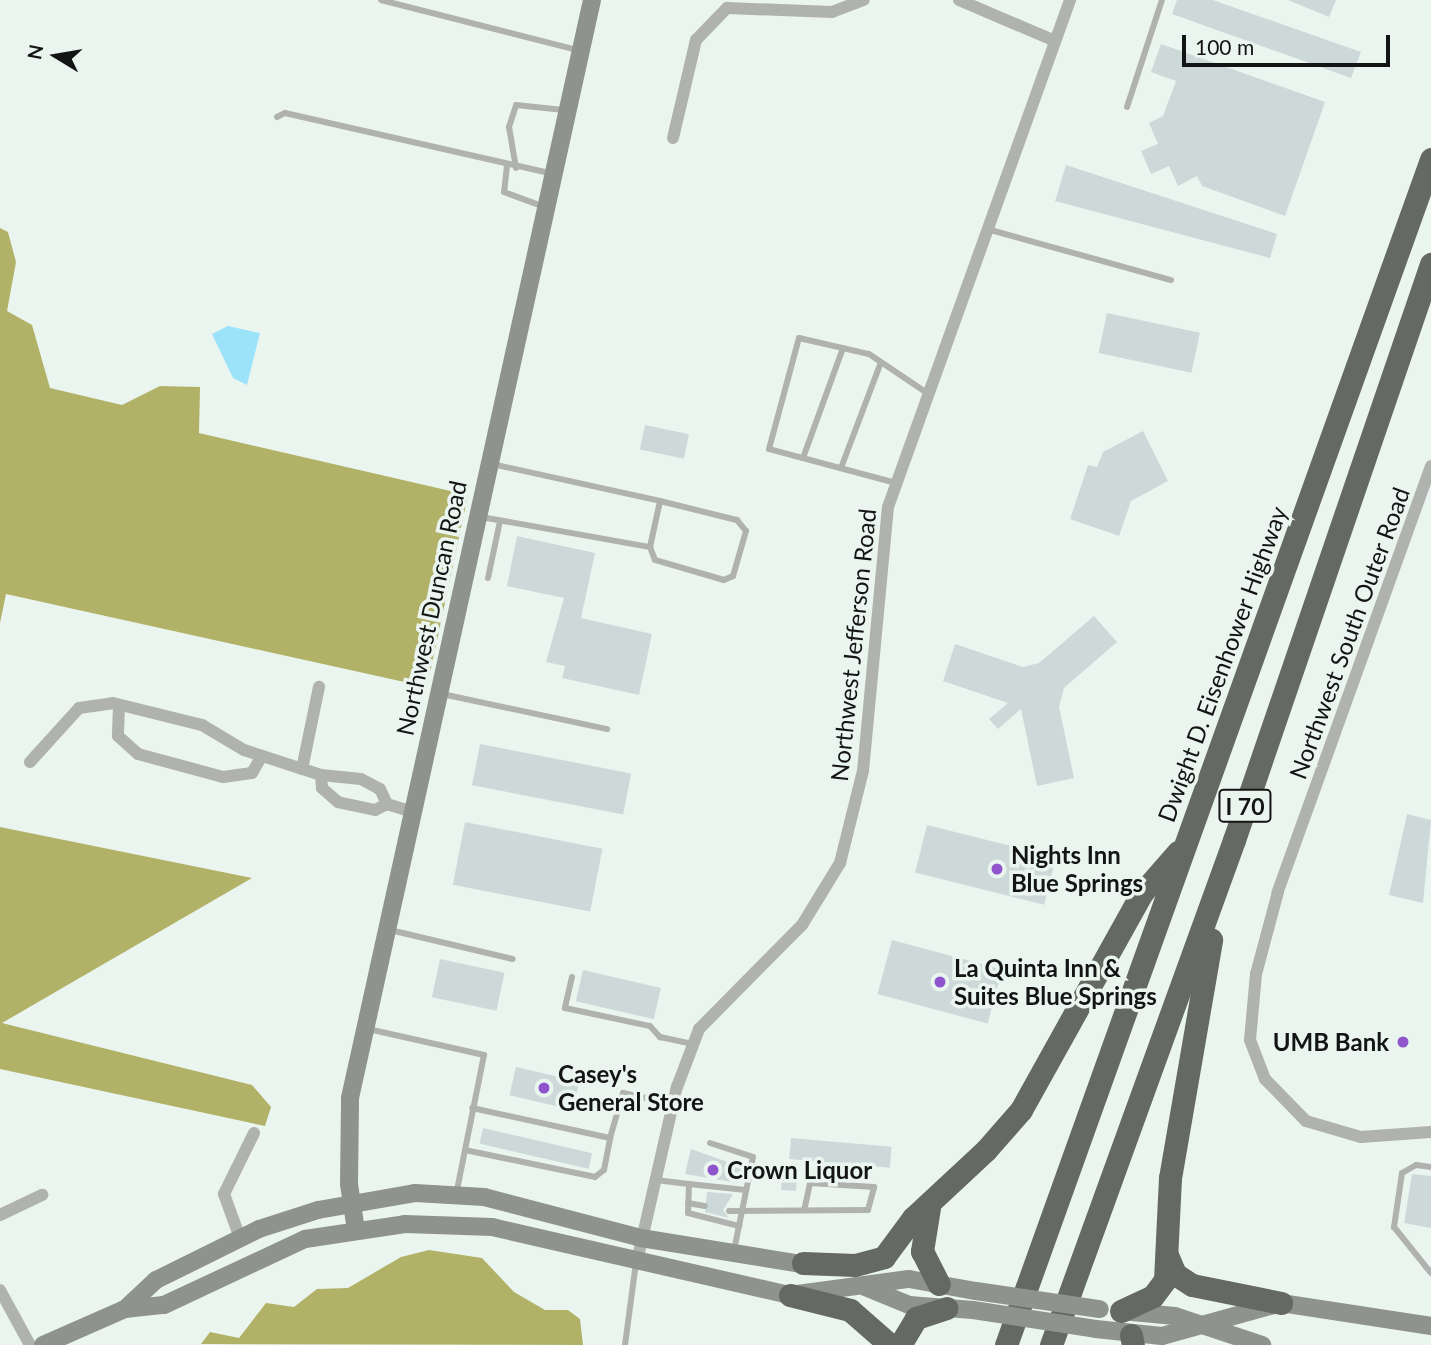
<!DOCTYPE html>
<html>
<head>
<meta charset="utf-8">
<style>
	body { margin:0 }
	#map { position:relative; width:1431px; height:1345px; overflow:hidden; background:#ebf5f0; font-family:Lato,sans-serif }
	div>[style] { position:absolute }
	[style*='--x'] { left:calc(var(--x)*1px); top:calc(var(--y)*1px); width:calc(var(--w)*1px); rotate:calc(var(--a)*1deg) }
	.forest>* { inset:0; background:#b1b268 }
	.water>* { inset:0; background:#9ce3fa }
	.building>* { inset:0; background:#cdd9d8; transform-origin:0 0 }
	.lane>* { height:6px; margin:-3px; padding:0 3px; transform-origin:3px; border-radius:3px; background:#b0b2af }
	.street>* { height:12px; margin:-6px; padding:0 6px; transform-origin:6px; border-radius:6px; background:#b0b2af }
	.secondary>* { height:18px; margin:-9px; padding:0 9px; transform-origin:9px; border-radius:9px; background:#8f938e }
	.highway>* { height:23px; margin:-11.5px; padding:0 11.5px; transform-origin:11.5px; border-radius:11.5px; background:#656963 }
	.secondary-bridge>* { height:18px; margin:-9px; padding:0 9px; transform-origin:9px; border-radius:9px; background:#8f938e }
	.dots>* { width:19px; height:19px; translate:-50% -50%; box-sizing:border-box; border:4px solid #ebf5f0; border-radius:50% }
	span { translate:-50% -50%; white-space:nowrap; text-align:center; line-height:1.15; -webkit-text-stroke:7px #ebf5f0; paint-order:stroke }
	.shield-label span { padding:2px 5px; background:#ebf5f0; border:2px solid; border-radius:5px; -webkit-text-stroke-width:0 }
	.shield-label { font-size:23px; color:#121513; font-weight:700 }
	.street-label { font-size:24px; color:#121513 }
	.poi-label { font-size:24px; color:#121513; font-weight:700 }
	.left { translate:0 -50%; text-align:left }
	.right { translate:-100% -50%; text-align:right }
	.north { position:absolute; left:21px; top:21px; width:70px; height:70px; -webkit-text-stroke:5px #ebf5f0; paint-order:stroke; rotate:281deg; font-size:19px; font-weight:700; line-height:28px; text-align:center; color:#121513 }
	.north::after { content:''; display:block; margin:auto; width:24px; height:32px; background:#121513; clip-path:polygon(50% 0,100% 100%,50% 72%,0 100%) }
	.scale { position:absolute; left:1182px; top:35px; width:208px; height:32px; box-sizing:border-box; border:4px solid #121513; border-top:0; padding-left:9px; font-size:21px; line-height:24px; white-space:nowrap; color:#121513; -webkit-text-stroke:5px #ebf5f0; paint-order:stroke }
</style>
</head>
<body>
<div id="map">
	<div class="forest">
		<i style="clip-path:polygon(0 228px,8px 232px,16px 262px,7px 311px,32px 325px,50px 388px,122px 405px,160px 386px,200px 387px,199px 433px,468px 495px,427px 687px,6px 594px,0 623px)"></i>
		<i style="clip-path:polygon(0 827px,252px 878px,2px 1023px,252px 1085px,271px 1107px,265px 1126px,0 1069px)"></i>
		<i style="clip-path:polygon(429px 1250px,482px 1258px,514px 1292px,545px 1310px,568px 1310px,580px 1319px,583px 1345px,201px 1344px,210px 1332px,239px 1338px,266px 1303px,294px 1307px,317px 1289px,348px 1288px,401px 1257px)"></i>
	</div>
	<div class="water">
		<i style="clip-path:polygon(228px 326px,260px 333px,247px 385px,233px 378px,212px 334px)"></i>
	</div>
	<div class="building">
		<i style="clip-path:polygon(1177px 0,1213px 0,1361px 52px,1351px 78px,1172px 14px)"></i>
		<i style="clip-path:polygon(1288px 0,1336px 0,1329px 17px)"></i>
		<i style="clip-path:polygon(1161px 44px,1325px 102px,1285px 216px,1202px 186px,1197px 176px,1178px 186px,1169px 166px,1151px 174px,1141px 151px,1158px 144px,1149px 123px,1163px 116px,1176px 81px,1151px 72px)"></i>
		<i style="clip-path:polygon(1066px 165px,1277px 234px,1270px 258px,1055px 201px)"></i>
		<i style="left:1107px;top:313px;width:95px;height:41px;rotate:12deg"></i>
		<i style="left:645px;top:425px;width:45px;height:25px;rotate:12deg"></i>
		<i style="clip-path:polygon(1143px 431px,1168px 481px,1131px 501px,1119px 536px,1070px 519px,1088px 465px,1097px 467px,1103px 452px)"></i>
		<i style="clip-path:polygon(517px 536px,595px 553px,581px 618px,652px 634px,639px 695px,562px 678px,565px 666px,546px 662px,564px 598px,507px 586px)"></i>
		<i style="clip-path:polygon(1094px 616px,1117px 642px,1064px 688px,1059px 707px,1074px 778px,1037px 786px,1021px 709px,998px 729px,989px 719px,1008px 703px,943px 681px,955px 644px,1023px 667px,1039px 663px)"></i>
		<i style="left:480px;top:744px;width:154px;height:42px;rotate:11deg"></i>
		<i style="clip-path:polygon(1407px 814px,1431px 820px,1423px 903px,1389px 895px)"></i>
		<i style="left:465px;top:822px;width:140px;height:64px;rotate:11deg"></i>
		<i style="left:927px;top:825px;width:133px;height:49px;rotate:14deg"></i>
		<i style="left:892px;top:940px;width:114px;height:56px;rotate:15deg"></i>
		<i style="left:440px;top:959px;width:66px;height:39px;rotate:12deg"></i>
		<i style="left:583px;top:970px;width:80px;height:32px;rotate:13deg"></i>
		<i style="left:516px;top:1067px;width:65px;height:29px;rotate:13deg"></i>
		<i style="left:483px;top:1128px;width:112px;height:16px;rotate:13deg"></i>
		<i style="left:791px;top:1138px;width:101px;height:21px;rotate:5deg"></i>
		<i style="clip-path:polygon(691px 1149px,742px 1167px,738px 1183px,685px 1174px)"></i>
		<i style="left:783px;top:1163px;width:15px;height:27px;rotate:4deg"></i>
		<i style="clip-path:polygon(1412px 1174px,1431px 1176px,1431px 1228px,1404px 1223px)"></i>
		<i style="clip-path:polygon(707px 1192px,733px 1194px,723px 1210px,729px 1218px,705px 1212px)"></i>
	</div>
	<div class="lane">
		<i style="--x:381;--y:0;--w:202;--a:14.3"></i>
		<i style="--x:1127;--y:107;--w:113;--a:-71.9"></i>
		<i style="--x:277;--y:117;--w:9;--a:-27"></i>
		<i style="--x:285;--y:113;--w:271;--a:12.8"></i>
		<i style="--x:507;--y:165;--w:27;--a:96"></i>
		<i style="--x:504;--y:192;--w:40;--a:20.2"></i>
		<i style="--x:516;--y:168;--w:42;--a:-99.7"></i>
		<i style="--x:509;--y:127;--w:23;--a:-72"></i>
		<i style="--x:516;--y:105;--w:48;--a:5.9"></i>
		<i style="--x:987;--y:229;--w:191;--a:15.5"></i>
		<i style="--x:803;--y:458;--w:117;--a:-70"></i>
		<i style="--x:492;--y:464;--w:172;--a:12.4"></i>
		<i style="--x:660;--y:501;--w:79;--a:13.9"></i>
		<i style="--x:737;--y:520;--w:14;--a:51"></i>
		<i style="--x:746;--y:531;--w:47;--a:106.1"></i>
		<i style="--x:733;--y:576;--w:10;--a:156"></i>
		<i style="--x:724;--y:580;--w:72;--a:-163.8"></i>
		<i style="--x:655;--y:560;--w:14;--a:-111"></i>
		<i style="--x:650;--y:547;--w:47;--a:-77.7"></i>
		<i style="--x:841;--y:468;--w:113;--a:-69.3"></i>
		<i style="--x:896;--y:483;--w:131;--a:-165"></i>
		<i style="--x:769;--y:449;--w:115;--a:-74.9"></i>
		<i style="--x:799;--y:338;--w:72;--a:12.9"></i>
		<i style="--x:869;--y:354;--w:70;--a:33.9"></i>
		<i style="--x:481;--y:517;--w:172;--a:10.1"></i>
		<i style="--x:488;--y:578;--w:58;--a:-78.1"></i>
		<i style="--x:442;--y:694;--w:169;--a:12"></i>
		<i style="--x:390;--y:930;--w:126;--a:13.3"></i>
		<i style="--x:572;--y:977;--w:32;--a:103"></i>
		<i style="--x:565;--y:1008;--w:87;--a:12"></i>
		<i style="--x:650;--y:1026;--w:15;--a:48"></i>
		<i style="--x:660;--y:1037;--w:33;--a:12"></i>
		<i style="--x:368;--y:1029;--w:119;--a:12.6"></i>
		<i style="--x:484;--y:1055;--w:143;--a:101.3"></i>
		<i style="--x:610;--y:1138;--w:47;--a:-73.9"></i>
		<i style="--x:623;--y:1093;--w:51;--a:12.4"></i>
		<i style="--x:710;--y:1143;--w:45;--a:18"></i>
		<i style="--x:753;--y:1157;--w:95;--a:101.5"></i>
		<i style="--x:465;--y:1150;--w:133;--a:11.7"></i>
		<i style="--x:595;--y:1177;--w:11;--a:-38"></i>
		<i style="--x:604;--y:1170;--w:33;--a:-79"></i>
		<i style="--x:610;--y:1138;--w:141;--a:-167.7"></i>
		<i style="--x:1431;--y:1167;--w:15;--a:-172"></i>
		<i style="--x:1416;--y:1165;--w:16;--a:150"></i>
		<i style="--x:1402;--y:1173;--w:55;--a:98.4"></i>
		<i style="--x:1394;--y:1227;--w:59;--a:51.2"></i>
		<i style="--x:656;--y:1180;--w:33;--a:7"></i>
		<i style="--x:689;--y:1184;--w:29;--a:92"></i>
		<i style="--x:688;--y:1213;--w:53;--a:14.3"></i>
		<i style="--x:689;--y:1184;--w:57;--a:6"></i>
		<i style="--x:688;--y:1203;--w:17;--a:10"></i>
		<i style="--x:729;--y:1211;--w:139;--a:-0.4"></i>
		<i style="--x:868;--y:1210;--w:24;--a:-75"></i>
		<i style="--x:874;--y:1187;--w:64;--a:-176.4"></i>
		<i style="--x:810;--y:1183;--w:25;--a:102"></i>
		<i style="--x:625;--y:1345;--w:83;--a:-82.4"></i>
	</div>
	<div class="street">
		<i style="--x:959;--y:0;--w:102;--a:23.1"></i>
		<i style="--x:673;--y:138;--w:101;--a:-76.8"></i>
		<i style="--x:696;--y:40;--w:45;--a:-45.9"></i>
		<i style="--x:727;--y:8;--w:105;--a:2.2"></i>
		<i style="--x:832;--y:12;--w:34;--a:-21"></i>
		<i style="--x:1431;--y:466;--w:453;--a:109.8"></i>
		<i style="--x:1278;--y:892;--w:85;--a:105"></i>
		<i style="--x:1256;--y:974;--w:66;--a:95.2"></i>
		<i style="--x:1250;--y:1040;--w:42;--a:69"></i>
		<i style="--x:1265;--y:1079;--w:59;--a:45.7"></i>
		<i style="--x:1306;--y:1121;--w:57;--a:16.2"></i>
		<i style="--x:1361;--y:1137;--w:70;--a:-4.1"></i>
		<i style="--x:119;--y:705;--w:31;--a:92"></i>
		<i style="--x:118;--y:736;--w:27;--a:42"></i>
		<i style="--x:138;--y:754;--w:88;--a:15.1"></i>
		<i style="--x:223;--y:777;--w:29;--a:-8"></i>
		<i style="--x:252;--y:773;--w:20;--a:-60"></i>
		<i style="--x:30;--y:762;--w:73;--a:-47.8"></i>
		<i style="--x:79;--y:708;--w:34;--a:-8"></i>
		<i style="--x:113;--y:703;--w:92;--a:13.9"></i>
		<i style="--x:202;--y:725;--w:49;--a:30.8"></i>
		<i style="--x:244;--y:750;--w:81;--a:18"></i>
		<i style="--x:302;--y:769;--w:84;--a:-78.3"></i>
		<i style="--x:387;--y:804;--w:13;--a:153"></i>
		<i style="--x:375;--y:810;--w:38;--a:-168"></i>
		<i style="--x:338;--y:802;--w:21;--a:-139"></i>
		<i style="--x:322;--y:788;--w:13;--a:-94"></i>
		<i style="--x:321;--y:775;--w:40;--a:5.7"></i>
		<i style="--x:361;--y:779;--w:21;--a:28"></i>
		<i style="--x:380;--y:789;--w:17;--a:65"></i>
		<i style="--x:387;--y:804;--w:27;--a:17"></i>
		<i style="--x:0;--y:1215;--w:47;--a:-25.5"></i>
		<i style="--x:240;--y:1238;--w:47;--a:-110"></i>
		<i style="--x:224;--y:1194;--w:68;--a:-63.8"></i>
		<i style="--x:637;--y:1261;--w:179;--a:-77.1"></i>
		<i style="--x:677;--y:1087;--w:62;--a:-69.2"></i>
		<i style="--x:699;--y:1029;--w:146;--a:-45.3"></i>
		<i style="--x:802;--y:925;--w:73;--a:-58.5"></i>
		<i style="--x:840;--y:863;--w:95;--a:-76"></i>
		<i style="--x:863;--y:771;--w:265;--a:-84.6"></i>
		<i style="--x:888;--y:507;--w:539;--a:-70.25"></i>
		<i style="--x:0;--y:1290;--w:63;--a:61.4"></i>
	</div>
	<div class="secondary">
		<i style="--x:356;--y:1230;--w:47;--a:-98.7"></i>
		<i style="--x:349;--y:1184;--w:86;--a:-89.3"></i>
		<i style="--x:350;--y:1098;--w:1124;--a:-77.57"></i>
		<i style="--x:865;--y:1287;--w:48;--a:22.2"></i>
		<i style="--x:909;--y:1305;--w:64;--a:4.5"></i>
		<i style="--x:125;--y:1309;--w:42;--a:-43.1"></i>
		<i style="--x:156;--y:1280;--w:115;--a:-26.3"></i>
		<i style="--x:259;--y:1229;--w:62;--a:-17.9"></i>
		<i style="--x:318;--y:1210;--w:98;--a:-9.9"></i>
		<i style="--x:415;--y:1193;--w:69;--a:3.3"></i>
		<i style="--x:484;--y:1197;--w:162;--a:14.6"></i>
		<i style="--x:641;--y:1238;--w:174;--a:9.2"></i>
		<i style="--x:1121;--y:1311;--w:54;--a:5.3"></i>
		<i style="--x:1175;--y:1316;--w:92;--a:18.4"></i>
		<i style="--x:1096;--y:1329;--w:66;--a:6.1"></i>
		<i style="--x:1162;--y:1336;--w:123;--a:-15.5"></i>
		<i style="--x:1281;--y:1303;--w:152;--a:8.7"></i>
		<i style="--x:43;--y:1345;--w:90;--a:-23.7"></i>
		<i style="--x:125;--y:1309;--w:39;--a:-6"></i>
		<i style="--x:164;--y:1305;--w:156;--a:-25.1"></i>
		<i style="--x:305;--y:1239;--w:101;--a:-8.5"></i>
		<i style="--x:405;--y:1224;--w:87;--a:2"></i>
		<i style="--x:492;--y:1227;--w:306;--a:12.9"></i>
		<i style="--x:790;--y:1295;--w:120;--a:-7.7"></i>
		<i style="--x:909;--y:1279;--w:68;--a:10.2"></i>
	</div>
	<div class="highway">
		<i style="--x:929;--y:1208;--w:44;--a:99.2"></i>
		<i style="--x:922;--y:1251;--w:37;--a:63"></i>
		<i style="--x:1167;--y:1255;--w:21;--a:67"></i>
		<i style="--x:1175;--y:1274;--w:20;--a:33"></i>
		<i style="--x:1192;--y:1285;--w:91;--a:11.4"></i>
		<i style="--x:803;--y:1263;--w:52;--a:2.2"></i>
		<i style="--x:855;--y:1265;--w:30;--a:-15"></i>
		<i style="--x:884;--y:1257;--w:49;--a:-53.4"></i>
		<i style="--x:913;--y:1218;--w:100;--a:-43"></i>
		<i style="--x:986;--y:1150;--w:53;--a:-48.8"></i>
		<i style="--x:1021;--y:1110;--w:248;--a:-60.9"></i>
		<i style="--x:1142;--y:893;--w:55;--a:-48.7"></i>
		<i style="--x:790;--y:1295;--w:62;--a:14"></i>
		<i style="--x:850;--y:1310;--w:53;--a:41.2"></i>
		<i style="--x:1121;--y:1311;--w:35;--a:-25"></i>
		<i style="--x:1153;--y:1296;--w:20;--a:-53"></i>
		<i style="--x:1165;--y:1280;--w:102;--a:-87.2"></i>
		<i style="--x:1170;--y:1178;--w:242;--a:-80.2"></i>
		<i style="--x:1131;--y:1335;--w:10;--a:79"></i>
		<i style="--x:900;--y:1345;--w:31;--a:-59"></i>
		<i style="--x:916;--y:1318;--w:32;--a:-18"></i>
		<i style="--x:1006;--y:1345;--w:1260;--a:-70.28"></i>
		<i style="--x:1051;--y:1345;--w:537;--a:-70.08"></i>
		<i style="--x:1234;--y:840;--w:609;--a:-71.12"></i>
	</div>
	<div class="secondary-bridge">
		<i style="--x:976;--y:1291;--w:125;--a:8.3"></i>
		<i style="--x:973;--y:1310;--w:124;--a:8.8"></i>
	</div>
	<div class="dots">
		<i style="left:997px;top:869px;background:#9055cc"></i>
		<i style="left:940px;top:982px;background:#9055cc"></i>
		<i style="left:1403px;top:1042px;background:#9055cc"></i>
		<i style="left:544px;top:1088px;background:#9055cc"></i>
		<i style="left:713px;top:1170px;background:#9055cc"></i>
	</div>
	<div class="shield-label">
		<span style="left:1245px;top:806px">I 70</span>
	</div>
	<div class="street-label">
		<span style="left:431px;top:608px;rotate:-78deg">Northwest Duncan Road</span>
		<span style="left:1349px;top:633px;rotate:-70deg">Northwest South Outer Road</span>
		<span style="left:853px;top:645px;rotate:-84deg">Northwest Jefferson Road</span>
		<span style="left:1222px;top:664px;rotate:-70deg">Dwight D. Eisenhower Highway</span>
	</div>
	<div class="poi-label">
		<span class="left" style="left:1011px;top:869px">Nights Inn<br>Blue Springs</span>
		<span class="left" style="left:954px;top:982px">La Quinta Inn &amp;<br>Suites Blue Springs</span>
		<span class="right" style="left:1389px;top:1042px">UMB Bank</span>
		<span class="left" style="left:558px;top:1088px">Casey's<br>General Store</span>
		<span class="left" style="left:727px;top:1170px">Crown Liquor</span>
	</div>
	<div class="north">N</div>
	<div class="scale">100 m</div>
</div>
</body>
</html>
